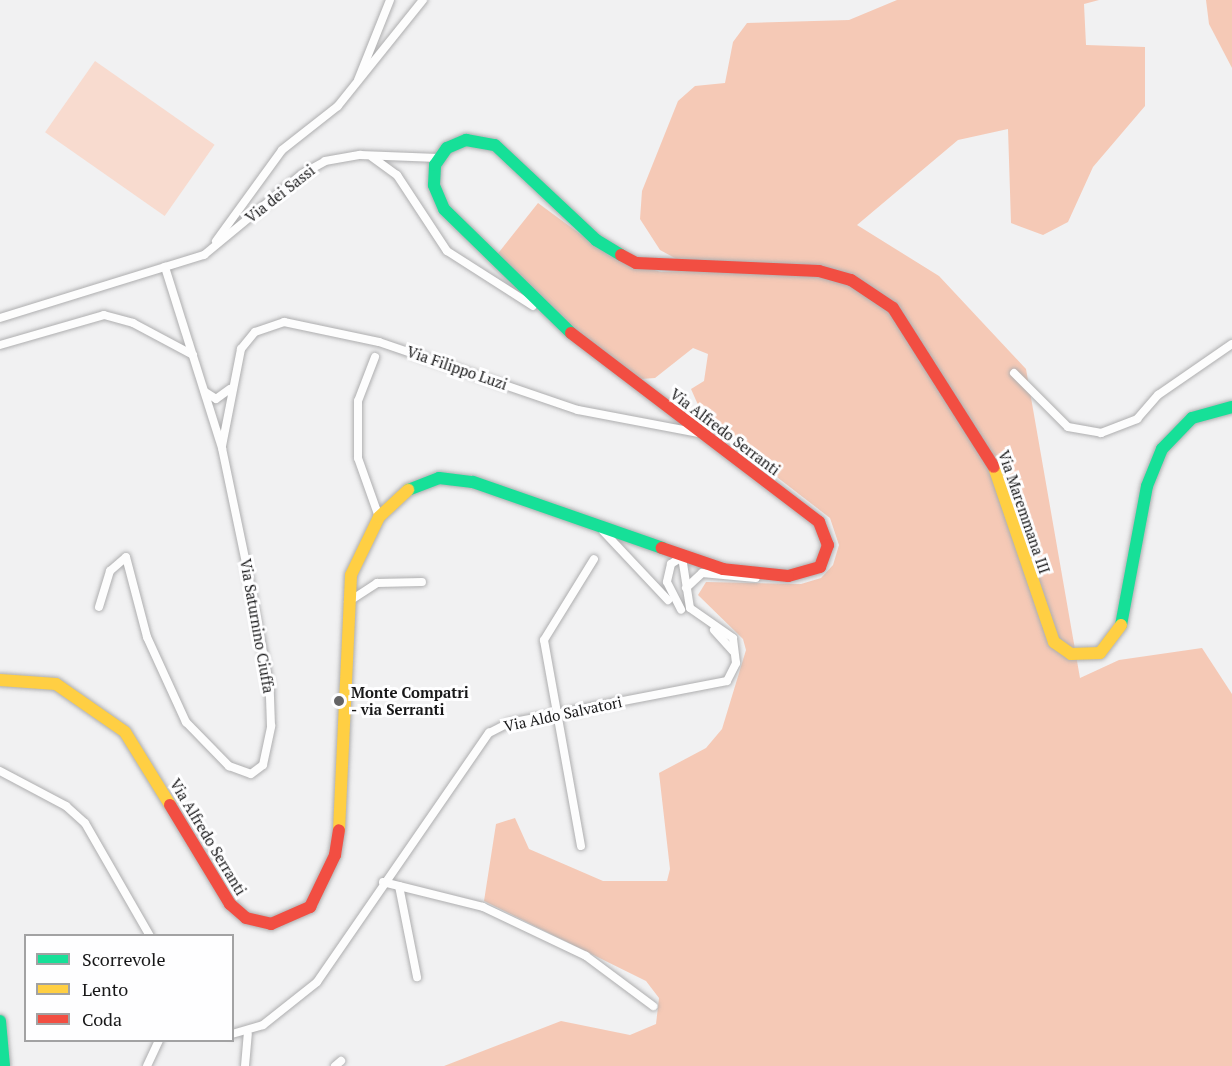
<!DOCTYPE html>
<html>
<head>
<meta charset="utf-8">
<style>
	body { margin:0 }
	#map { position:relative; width:1232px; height:1066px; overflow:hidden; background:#f1f1f2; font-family:"PT Serif",serif }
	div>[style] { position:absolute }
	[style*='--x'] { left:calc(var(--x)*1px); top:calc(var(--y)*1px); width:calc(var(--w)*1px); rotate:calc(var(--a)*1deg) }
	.green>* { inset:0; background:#f8dbcf; transform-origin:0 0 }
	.forest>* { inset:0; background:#f5c9b6 }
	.roads { filter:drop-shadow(0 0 2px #aeaeaf) drop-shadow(0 0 2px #aeaeaf) }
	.street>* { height:8px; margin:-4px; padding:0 4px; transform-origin:4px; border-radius:4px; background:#fdfdfd }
	.fast>* { height:12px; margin:-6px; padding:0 6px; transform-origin:6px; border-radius:6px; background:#16e098 }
	.slow>* { height:12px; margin:-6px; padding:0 6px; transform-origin:6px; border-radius:6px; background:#ffcf43 }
	.jam>* { height:12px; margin:-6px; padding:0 6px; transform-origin:6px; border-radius:6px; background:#f24e42 }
	.dots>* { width:16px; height:16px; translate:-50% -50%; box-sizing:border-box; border:3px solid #fefeff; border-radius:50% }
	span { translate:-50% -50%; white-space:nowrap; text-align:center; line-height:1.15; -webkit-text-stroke:6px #fefeff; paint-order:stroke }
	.street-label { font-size:15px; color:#181819 }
	.poi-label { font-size:15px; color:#181819; font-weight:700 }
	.left { translate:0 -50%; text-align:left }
	.legend { position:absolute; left:24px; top:934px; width:210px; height:108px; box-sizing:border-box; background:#fefeff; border:2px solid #a2a2a3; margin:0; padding:8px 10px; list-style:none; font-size:18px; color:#181819 }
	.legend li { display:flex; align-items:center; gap:12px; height:30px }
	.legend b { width:30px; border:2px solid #a2a2a3 }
</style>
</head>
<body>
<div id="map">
	<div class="green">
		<i style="left:95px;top:61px;width:146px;height:87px;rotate:35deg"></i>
	</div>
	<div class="forest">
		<i style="clip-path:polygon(897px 0,1099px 0,1084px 4px,1086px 45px,1145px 47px,1145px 106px,1093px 167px,1068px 222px,1043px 235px,1011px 223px,1008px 129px,958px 140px,857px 225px,939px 276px,1026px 369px,1080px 678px,1119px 660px,1202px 648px,1232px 694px,1232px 1066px,444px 1066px,561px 1021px,630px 1035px,656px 1024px,659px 998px,646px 981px,484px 901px,496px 824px,515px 818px,529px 849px,603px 881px,667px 881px,670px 869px,659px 773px,706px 748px,722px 729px,746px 650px,743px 639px,698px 595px,706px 582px,801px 584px,821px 578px,833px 565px,839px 545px,830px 518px,738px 447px,699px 407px,691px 389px,704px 381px,708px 354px,693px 348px,655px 378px,641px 379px,546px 307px,496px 256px,538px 203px,610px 256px,661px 272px,697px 270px,660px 250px,640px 219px,642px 191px,678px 101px,695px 86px,725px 83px,733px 42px,747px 23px,849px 20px)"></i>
		<i style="clip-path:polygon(1206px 0,1232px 0,1232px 68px,1209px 24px)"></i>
	</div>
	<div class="roads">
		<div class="street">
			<i style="--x:358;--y:80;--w:86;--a:-68.2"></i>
			<i style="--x:372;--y:157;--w:31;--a:36"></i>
			<i style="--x:397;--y:175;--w:91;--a:56.7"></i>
			<i style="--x:447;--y:251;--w:102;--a:32.6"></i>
			<i style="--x:216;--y:241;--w:112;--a:-54"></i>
			<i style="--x:282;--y:150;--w:71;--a:-38.2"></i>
			<i style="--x:338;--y:106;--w:136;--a:-51.3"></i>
			<i style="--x:0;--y:318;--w:214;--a:-17.2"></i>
			<i style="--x:204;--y:255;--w:127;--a:-39.6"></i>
			<i style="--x:302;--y:174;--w:26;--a:-29"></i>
			<i style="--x:325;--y:161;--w:36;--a:-10"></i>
			<i style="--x:360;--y:155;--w:78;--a:2.2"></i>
			<i style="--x:0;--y:345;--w:108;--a:-16.1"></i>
			<i style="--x:104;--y:315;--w:30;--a:15"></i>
			<i style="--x:133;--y:323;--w:68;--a:28.1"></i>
			<i style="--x:375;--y:357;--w:47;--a:111.1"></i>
			<i style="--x:358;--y:401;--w:57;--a:90"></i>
			<i style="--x:358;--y:458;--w:63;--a:70.4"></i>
			<i style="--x:1014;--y:373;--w:76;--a:45"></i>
			<i style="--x:1068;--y:427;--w:34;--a:10"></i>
			<i style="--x:1101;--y:433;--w:39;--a:-21"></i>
			<i style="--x:1137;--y:419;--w:32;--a:-49"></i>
			<i style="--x:1158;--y:395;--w:90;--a:-34.6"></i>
			<i style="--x:205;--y:392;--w:13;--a:32"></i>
			<i style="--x:216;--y:399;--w:17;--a:-36"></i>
			<i style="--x:222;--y:446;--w:99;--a:-78.9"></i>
			<i style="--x:241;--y:349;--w:22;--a:-51"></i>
			<i style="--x:255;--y:332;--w:31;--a:-19"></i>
			<i style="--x:284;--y:322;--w:97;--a:11.9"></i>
			<i style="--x:379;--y:342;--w:210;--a:18.9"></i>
			<i style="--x:578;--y:410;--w:123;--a:10.8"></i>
			<i style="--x:603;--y:531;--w:95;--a:46.7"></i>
			<i style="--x:686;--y:588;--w:22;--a:-43"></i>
			<i style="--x:702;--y:573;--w:54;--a:5.3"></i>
			<i style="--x:348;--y:602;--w:35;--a:-33"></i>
			<i style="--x:377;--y:583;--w:45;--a:-1.3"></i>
			<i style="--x:99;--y:607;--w:38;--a:-73"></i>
			<i style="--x:110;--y:571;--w:21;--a:-41"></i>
			<i style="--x:126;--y:557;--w:83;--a:75.3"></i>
			<i style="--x:147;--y:637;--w:94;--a:65.4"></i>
			<i style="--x:186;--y:722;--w:62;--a:45.7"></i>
			<i style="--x:229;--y:766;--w:23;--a:20"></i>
			<i style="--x:251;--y:774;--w:15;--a:-37"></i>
			<i style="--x:263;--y:765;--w:40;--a:-78"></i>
			<i style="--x:271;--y:726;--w:37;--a:-92"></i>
			<i style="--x:270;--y:689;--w:128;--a:-100.8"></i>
			<i style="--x:246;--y:563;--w:117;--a:-101.8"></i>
			<i style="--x:222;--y:448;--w:190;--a:-107.5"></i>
			<i style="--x:714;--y:630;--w:28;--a:48"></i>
			<i style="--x:0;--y:771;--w:75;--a:27.9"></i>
			<i style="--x:66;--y:806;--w:25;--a:42"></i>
			<i style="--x:85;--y:823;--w:130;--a:60.1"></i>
			<i style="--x:581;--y:846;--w:209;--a:-100.2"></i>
			<i style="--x:544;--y:640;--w:95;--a:-58.3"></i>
			<i style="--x:383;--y:882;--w:103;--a:14"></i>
			<i style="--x:483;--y:907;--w:114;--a:25.4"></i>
			<i style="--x:586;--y:956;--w:84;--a:36.7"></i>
			<i style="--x:399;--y:886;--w:93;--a:78.8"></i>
			<i style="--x:232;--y:1034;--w:32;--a:-16"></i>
			<i style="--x:263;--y:1025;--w:69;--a:-38.5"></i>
			<i style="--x:317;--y:982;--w:303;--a:-55.4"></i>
			<i style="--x:489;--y:733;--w:22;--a:-27"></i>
			<i style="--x:509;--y:723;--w:222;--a:-10.9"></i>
			<i style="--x:727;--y:681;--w:20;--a:-63"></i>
			<i style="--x:736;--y:663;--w:25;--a:-97"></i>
			<i style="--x:733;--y:638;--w:52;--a:-145.1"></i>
			<i style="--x:690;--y:608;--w:52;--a:-98.9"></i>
			<i style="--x:682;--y:557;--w:13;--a:148"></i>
			<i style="--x:671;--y:564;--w:18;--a:103"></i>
			<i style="--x:667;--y:582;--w:31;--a:63"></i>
			<i style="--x:147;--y:1066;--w:29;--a:-65"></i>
			<i style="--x:245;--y:1066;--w:32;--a:-85"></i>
			<i style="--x:335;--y:1066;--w:8;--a:-40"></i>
		</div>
		<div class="fast">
			<i style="--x:571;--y:333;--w:177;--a:-135.7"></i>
			<i style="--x:444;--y:209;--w:26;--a:-113"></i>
			<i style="--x:434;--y:185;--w:20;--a:-87"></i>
			<i style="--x:435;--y:165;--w:21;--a:-55"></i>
			<i style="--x:447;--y:148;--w:21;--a:-23"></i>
			<i style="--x:466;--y:140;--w:29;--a:10"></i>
			<i style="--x:495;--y:145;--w:139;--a:43.2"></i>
			<i style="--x:596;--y:240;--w:29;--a:31"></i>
			<i style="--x:408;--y:490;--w:33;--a:-21"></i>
			<i style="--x:439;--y:478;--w:34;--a:7"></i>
			<i style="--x:473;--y:482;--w:200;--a:19.2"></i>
			<i style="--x:1121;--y:625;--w:141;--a:-79.4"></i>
			<i style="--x:1147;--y:486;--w:40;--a:-68"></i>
			<i style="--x:1162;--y:449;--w:43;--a:-45.9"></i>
			<i style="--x:1192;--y:418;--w:41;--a:-15.4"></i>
			<i style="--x:0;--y:1021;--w:45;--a:84.9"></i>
		</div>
		<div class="slow">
			<i style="--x:994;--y:467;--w:185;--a:71.1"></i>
			<i style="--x:1054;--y:642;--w:21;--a:35"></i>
			<i style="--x:1071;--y:654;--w:29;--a:-2"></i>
			<i style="--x:1100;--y:653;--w:35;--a:-53"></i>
			<i style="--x:0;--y:680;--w:56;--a:4.1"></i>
			<i style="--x:56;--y:684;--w:84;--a:34.8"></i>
			<i style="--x:125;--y:732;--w:86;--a:58.3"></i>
			<i style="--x:339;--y:830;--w:255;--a:-87.3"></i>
			<i style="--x:351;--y:575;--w:64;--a:-64.2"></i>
			<i style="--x:379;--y:517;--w:40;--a:-43"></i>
		</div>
		<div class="jam">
			<i style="--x:621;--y:255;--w:17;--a:28"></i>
			<i style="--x:636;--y:263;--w:183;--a:2.5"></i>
			<i style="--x:819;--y:271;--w:33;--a:16"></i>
			<i style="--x:851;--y:280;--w:50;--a:33.7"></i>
			<i style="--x:893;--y:308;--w:188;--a:57.6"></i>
			<i style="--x:571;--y:333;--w:312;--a:37.3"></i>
			<i style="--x:819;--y:522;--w:25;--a:69"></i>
			<i style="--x:828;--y:545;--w:23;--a:110"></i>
			<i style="--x:820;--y:567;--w:33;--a:164"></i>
			<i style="--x:788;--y:576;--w:65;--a:-173.9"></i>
			<i style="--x:723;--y:569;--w:65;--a:-161"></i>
			<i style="--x:170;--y:805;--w:116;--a:58.8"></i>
			<i style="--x:230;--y:904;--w:21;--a:41"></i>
			<i style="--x:246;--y:918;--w:26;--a:13"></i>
			<i style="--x:271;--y:924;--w:43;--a:-23.6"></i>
			<i style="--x:310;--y:907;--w:58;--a:-64.3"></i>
			<i style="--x:335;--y:855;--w:25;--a:-81"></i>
		</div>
	</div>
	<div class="dots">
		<i style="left:339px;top:701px;background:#646465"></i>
	</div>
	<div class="street-label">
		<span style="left:280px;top:194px;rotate:-38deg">Via dei Sassi</span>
		<span style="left:457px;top:368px;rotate:19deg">Via Filippo Luzi</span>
		<span style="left:725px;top:432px;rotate:37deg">Via Alfredo Serranti</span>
		<span style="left:1024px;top:512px;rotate:71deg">Via Maremmana III</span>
		<span style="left:257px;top:626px;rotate:80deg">Via Saturnino Ciuffa</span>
		<span style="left:563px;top:714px;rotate:-12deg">Via Aldo Salvatori</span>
		<span style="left:208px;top:837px;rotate:59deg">Via Alfredo Serranti</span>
	</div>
	<div class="poi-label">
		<span class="left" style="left:351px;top:701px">Monte Compatri<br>- via Serranti</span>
	</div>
	<ul class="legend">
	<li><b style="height:8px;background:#16e098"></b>Scorrevole</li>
	<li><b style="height:8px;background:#ffcf43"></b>Lento</li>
	<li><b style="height:8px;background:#f24e42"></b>Coda</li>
	</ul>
</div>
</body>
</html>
